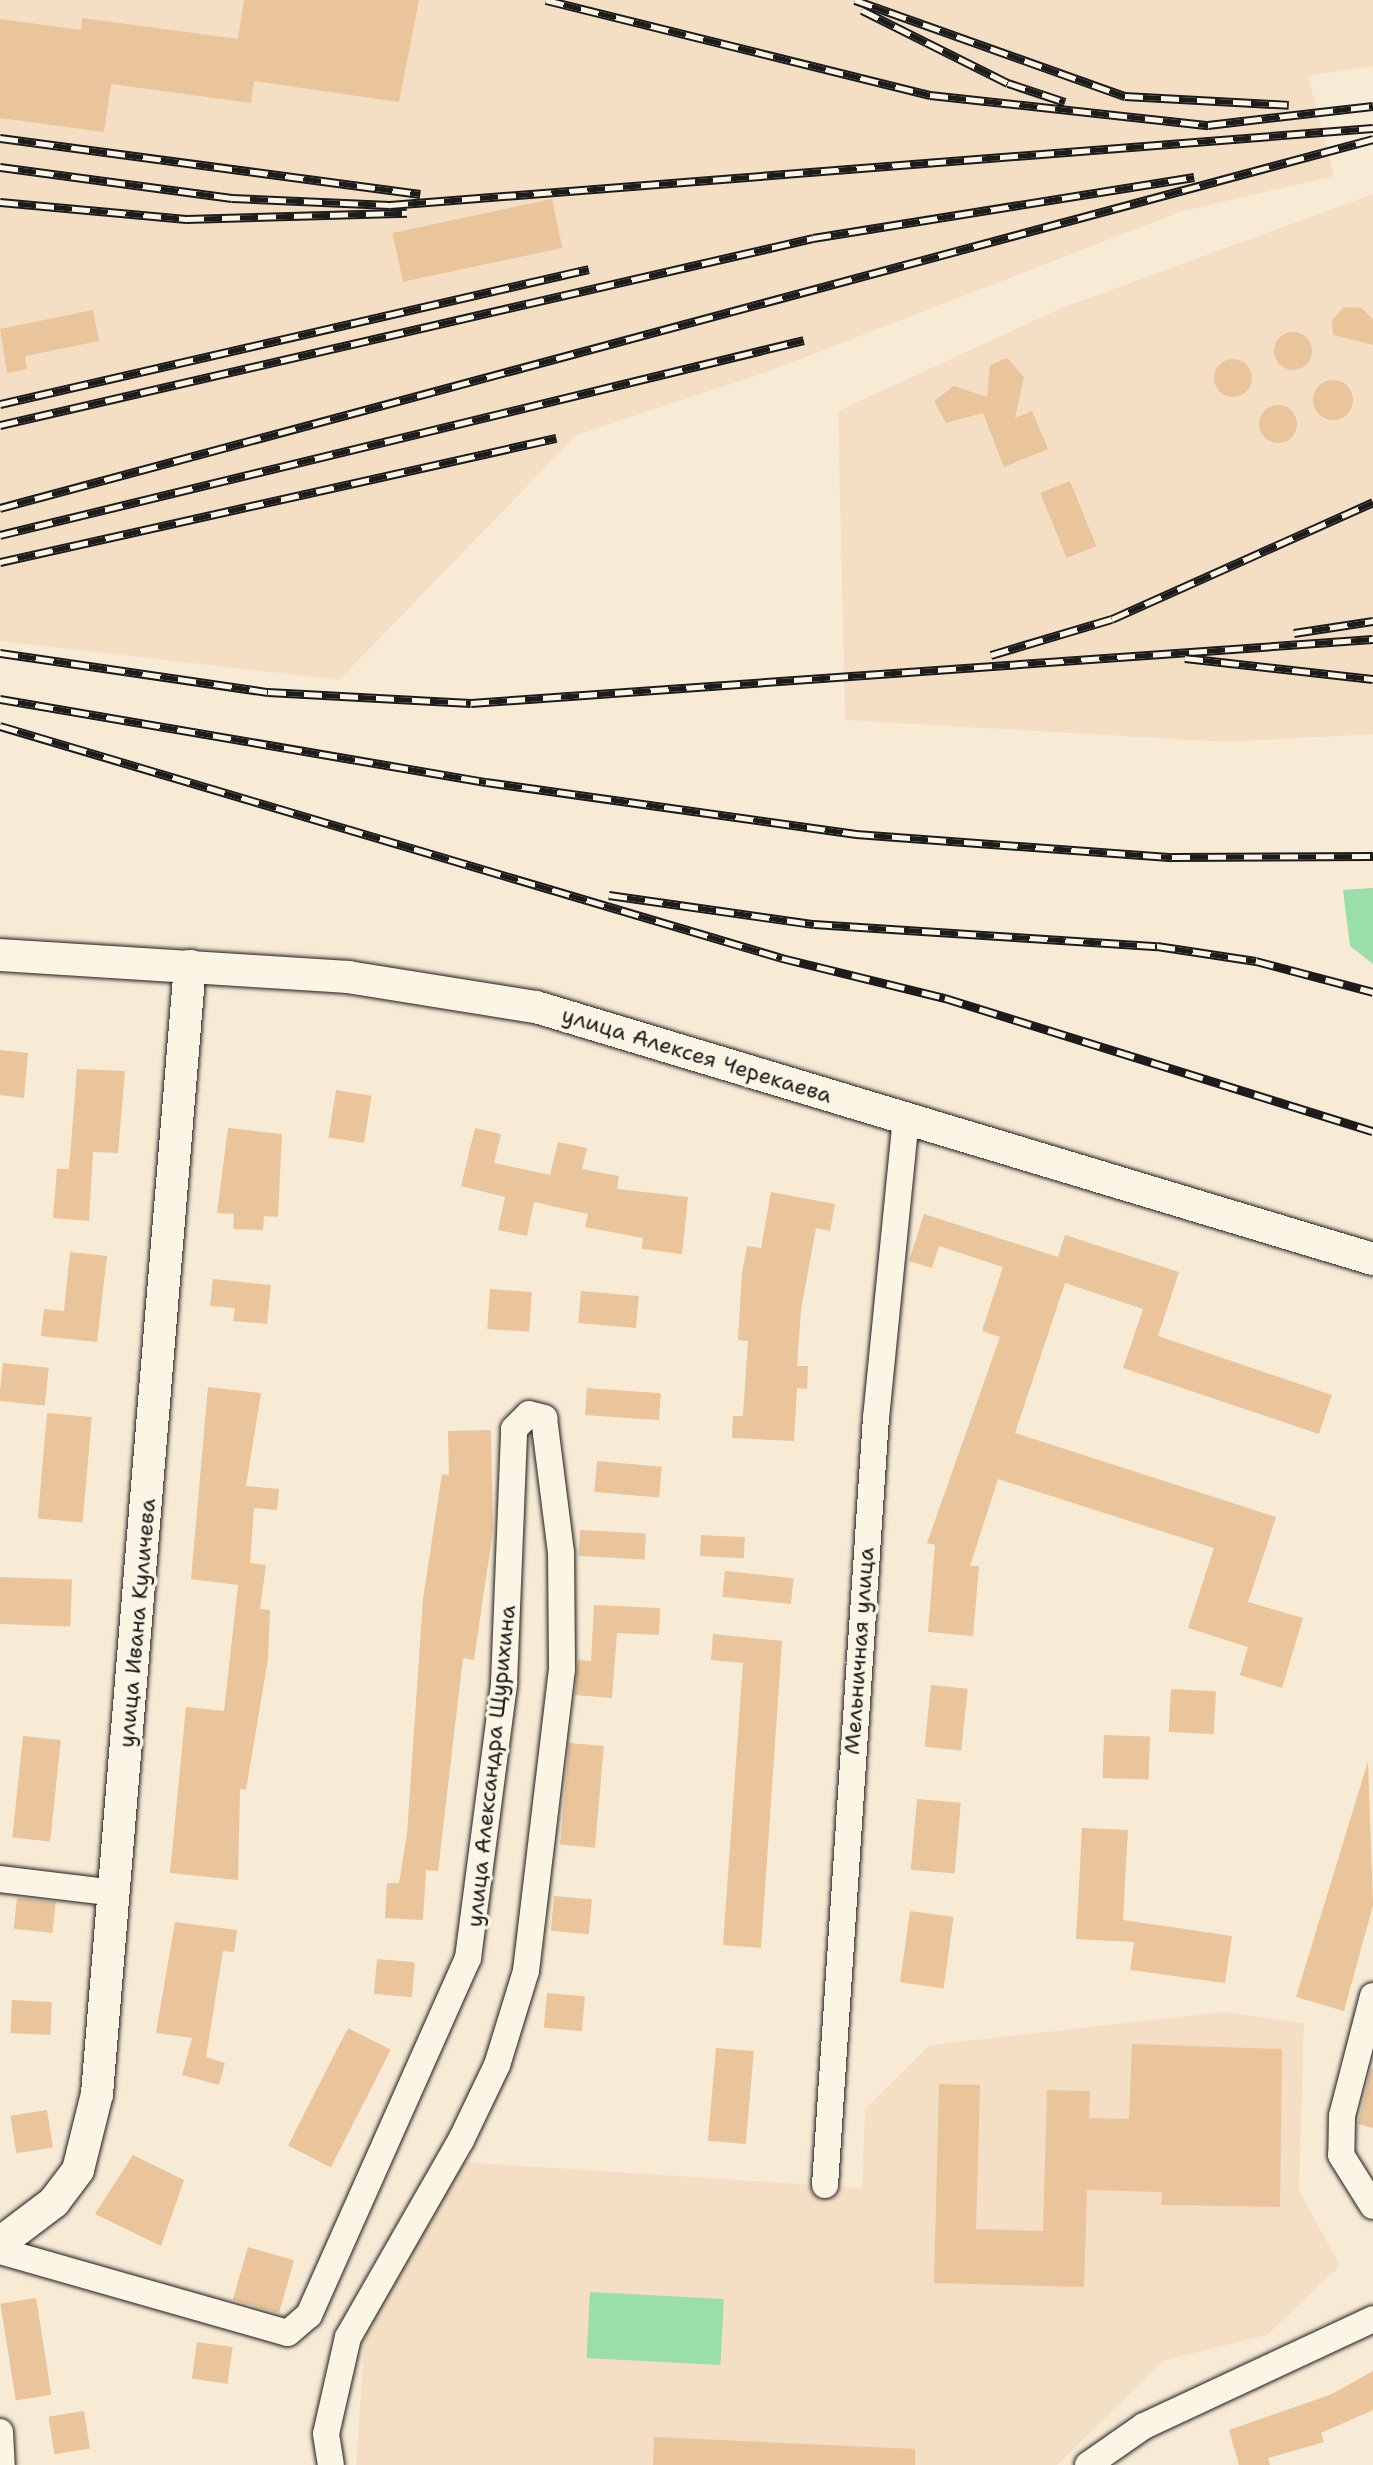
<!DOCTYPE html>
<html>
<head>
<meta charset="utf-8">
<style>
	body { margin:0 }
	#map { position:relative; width:1373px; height:2465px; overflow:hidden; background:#f8ebd6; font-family:"Shantell Sans",sans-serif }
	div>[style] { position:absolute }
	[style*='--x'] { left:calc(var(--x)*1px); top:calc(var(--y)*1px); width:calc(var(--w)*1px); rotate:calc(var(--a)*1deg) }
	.built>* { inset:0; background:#f4dfc4 }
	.green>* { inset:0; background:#9adeaa; transform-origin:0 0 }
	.building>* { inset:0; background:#eac49a; transform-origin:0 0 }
	.round { border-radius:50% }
	.roads { filter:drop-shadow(0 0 2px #1c1c1c) drop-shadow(0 0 2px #1c1c1c) }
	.minor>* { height:26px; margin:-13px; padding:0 13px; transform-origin:13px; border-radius:13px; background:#fcf5e5 }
	.tertiary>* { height:32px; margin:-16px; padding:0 16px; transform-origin:16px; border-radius:16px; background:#fcf5e5 }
	.rail>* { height:9px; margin-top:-4.5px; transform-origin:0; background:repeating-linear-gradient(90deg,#fcf5e5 0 18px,#1c1c1c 0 36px); box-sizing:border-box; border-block:2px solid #1c1c1c }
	span { translate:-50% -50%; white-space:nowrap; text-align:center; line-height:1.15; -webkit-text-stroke:7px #fcf5e5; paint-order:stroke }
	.street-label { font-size:22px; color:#1c1c1c }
</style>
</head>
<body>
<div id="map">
	<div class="built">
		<i style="clip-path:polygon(0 0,1373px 0,1373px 66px,1308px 76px,1334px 176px,1180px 212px,767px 372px,577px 435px,339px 680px,0 641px)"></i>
		<i style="clip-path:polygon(1373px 194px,1373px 734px,1226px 742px,845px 720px,838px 411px,1059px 309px)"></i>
		<i style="clip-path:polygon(1223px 2012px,1304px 2023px,1299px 2190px,1340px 2266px,1267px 2335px,1163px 2361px,1057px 2465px,356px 2465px,365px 2331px,463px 2162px,862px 2188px,865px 2109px,930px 2045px)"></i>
	</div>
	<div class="green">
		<i style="clip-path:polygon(1373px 888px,1373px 964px,1350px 946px,1343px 890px)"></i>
		<i style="left:590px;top:2292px;width:134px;height:66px;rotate:3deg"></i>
	</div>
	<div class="building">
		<i style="clip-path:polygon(244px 0,419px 0,399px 102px,254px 81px,251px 103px,111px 84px,104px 132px,0 118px,0 19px,81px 30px,82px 18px,238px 39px)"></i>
		<i style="left:552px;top:199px;width:50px;height:163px;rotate:78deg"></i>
		<i style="clip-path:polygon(1344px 307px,1362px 308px,1373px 320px,1373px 345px,1333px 335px,1332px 320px)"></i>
		<i style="clip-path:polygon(93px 310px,99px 341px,25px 356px,27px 369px,7px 373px,0 329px)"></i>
		<i class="round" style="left:1274px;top:332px;width:38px;height:38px"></i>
		<i style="clip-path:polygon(1007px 358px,1024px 377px,1015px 418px,1032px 411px,1048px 449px,1004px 467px,983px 413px,946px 423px,934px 401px,954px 386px,987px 397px,990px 365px)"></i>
		<i class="round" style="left:1214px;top:359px;width:38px;height:38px"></i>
		<i class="round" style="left:1313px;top:380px;width:40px;height:40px"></i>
		<i class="round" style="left:1259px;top:405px;width:38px;height:38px"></i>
		<i style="left:1070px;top:481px;width:70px;height:32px;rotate:68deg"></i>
		<i style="clip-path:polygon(0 1050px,28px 1053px,24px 1098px,0 1095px)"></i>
		<i style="clip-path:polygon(77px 1069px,125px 1071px,118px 1153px,93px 1152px,89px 1221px,53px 1218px,57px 1169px,69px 1169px)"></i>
		<i style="left:336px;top:1090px;width:36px;height:48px;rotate:9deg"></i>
		<i style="clip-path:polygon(228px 1128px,282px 1134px,278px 1217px,264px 1216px,263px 1230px,233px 1229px,234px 1214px,217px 1213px)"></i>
		<i style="clip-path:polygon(475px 1128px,501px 1134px,494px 1163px,550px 1175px,558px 1142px,587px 1148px,582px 1169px,619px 1176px,617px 1189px,688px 1197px,682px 1254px,642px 1249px,643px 1238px,585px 1227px,588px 1214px,534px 1202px,527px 1236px,498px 1230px,505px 1197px,461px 1186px)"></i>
		<i style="clip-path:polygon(771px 1192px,835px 1204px,830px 1231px,816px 1228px,801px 1310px,797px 1366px,808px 1366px,807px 1389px,797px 1388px,794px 1441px,732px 1438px,733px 1416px,743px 1416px,748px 1341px,738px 1340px,742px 1273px,747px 1246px,761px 1248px)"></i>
		<i style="clip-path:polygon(924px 1214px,1058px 1257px,1065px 1235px,1179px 1272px,1158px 1336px,1332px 1395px,1319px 1434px,1123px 1368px,1143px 1309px,1065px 1283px,1015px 1433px,1276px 1517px,1248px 1602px,1303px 1618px,1282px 1688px,1240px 1675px,1248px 1647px,1188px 1628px,1214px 1548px,998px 1479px,970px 1566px,979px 1566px,973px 1636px,928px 1632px,935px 1545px,927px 1543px,1000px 1337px,982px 1331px,1003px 1267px,939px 1246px,932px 1268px,909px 1261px)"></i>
		<i style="clip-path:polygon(70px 1252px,107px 1256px,97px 1342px,41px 1336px,44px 1309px,64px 1311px)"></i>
		<i style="clip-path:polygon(213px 1279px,271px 1285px,267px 1324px,233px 1321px,235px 1308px,210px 1306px)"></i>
		<i style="left:490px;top:1289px;width:42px;height:40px;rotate:4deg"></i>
		<i style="left:581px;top:1291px;width:58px;height:32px;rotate:5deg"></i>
		<i style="left:3px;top:1363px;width:46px;height:38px;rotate:6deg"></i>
		<i style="clip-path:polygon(208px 1387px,261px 1393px,246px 1486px,279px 1489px,277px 1510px,254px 1508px,250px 1563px,266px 1565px,260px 1609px,270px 1610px,268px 1659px,246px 1790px,240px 1789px,238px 1880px,170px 1873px,186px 1707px,224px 1711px,238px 1585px,191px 1579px)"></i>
		<i style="left:587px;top:1388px;width:74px;height:27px;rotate:4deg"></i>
		<i style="left:47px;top:1413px;width:45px;height:106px;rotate:5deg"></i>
		<i style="clip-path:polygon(491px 1430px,493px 1530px,474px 1660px,463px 1658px,438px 1871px,426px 1870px,423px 1920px,385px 1918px,387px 1883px,399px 1883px,407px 1834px,423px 1599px,442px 1474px,449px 1475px,448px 1431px)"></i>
		<i style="left:597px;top:1461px;width:65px;height:31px;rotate:5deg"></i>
		<i style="left:580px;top:1530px;width:66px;height:26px;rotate:3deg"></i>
		<i style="left:701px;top:1535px;width:44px;height:21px;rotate:3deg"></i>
		<i style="left:725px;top:1571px;width:69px;height:26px;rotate:6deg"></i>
		<i style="left:0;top:1577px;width:72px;height:47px;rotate:2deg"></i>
		<i style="clip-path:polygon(594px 1605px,660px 1608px,659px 1635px,617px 1633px,612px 1698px,575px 1695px,578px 1660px,591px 1661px)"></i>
		<i style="clip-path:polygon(713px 1634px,782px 1641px,761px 1948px,723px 1945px,743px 1663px,711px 1660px)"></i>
		<i style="left:931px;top:1685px;width:37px;height:62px;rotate:6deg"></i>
		<i style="left:1171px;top:1689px;width:45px;height:43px;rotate:3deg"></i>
		<i style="left:1104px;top:1735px;width:46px;height:43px;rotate:2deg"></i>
		<i style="left:23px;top:1736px;width:38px;height:102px;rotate:6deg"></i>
		<i style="left:569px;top:1743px;width:35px;height:102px;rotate:5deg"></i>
		<i style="clip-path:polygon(1368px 1761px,1373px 1905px,1344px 2011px,1296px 1997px)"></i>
		<i style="left:917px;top:1799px;width:44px;height:71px;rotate:5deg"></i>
		<i style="clip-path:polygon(1082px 1828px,1128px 1830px,1123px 1920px,1232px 1936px,1225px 1983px,1130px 1970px,1134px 1942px,1076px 1939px)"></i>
		<i style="left:554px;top:1896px;width:38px;height:35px;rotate:5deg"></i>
		<i style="left:17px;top:1898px;width:39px;height:31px;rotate:6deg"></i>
		<i style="left:910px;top:1911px;width:44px;height:72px;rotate:8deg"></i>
		<i style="clip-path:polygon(175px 1922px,237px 1930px,234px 1952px,223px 1951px,206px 2057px,225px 2063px,219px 2085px,182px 2075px,192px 2038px,156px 2033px)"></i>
		<i style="left:377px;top:1959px;width:38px;height:35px;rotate:5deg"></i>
		<i style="left:547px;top:1993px;width:38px;height:35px;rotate:5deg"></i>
		<i style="left:12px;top:2000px;width:40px;height:33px;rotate:3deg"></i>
		<i style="left:348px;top:2028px;width:48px;height:132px;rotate:27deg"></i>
		<i style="clip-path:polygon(1132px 2044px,1282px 2049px,1280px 2207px,1161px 2205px,1162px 2192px,1087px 2190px,1084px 2287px,934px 2283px,939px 2084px,980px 2085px,976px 2229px,1043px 2231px,1047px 2090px,1090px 2091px,1089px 2118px,1129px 2119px)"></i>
		<i style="left:716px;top:2048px;width:38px;height:93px;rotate:5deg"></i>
		<i style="clip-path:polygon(1371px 2069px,1373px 2070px,1373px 2128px,1358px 2124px)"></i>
		<i style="left:47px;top:2110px;width:38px;height:37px;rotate:81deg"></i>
		<i style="clip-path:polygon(133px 2155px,184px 2180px,161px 2246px,95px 2214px)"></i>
		<i style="left:248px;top:2247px;width:48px;height:55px;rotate:16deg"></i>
		<i style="left:36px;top:2298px;width:98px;height:36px;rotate:81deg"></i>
		<i style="left:197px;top:2342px;width:36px;height:37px;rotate:8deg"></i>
		<i style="clip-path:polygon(1373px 2371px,1373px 2410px,1321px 2433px,1324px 2442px,1268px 2458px,1270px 2465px,1239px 2465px,1229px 2430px,1332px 2394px)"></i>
		<i style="left:84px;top:2411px;width:38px;height:36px;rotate:81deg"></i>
		<i style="clip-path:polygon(654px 2437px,915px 2449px,915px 2465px,653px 2465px)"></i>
	</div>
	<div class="roads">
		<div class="minor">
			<i style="--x:0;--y:1879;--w:117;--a:6.9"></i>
			<i style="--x:1373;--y:1996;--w:124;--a:104.5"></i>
			<i style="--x:1342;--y:2116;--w:39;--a:91"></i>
			<i style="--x:1341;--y:2155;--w:60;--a:57.9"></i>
			<i style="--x:825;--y:2185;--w:769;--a:-86.2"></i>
			<i style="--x:876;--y:1418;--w:301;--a:-84.3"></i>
			<i style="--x:0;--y:2251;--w:299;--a:15.9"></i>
			<i style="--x:288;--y:2333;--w:28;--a:-41"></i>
			<i style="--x:309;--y:2315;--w:391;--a:-66"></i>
			<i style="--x:468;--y:1958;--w:277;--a:-82.5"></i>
			<i style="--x:504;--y:1683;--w:254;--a:-87.7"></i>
			<i style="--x:514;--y:1429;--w:21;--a:-45"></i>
			<i style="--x:529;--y:1414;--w:16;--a:15"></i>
			<i style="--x:544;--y:1418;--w:135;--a:82.8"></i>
			<i style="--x:561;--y:1552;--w:117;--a:89.5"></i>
			<i style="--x:562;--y:1669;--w:304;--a:96.8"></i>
			<i style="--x:526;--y:1971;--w:98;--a:107.1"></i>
			<i style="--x:497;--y:2065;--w:83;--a:115.6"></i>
			<i style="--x:461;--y:2140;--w:227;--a:119.8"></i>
			<i style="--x:348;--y:2337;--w:99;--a:102.8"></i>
			<i style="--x:326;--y:2434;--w:31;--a:81"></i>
			<i style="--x:0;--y:2432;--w:33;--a:87"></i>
			<i style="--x:1088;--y:2465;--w:68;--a:-34.9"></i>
			<i style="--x:1144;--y:2426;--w:253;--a:-25"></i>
		</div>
		<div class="tertiary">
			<i style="--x:0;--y:955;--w:349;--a:3.6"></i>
			<i style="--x:348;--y:977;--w:190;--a:9.1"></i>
			<i style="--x:536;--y:1007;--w:874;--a:16.76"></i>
			<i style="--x:0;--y:2243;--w:68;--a:-37.2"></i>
			<i style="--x:54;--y:2202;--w:40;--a:-53"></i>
			<i style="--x:78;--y:2170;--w:78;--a:-76"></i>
			<i style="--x:97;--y:2094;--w:1132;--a:-85.29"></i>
		</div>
	</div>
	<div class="rail">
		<i style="--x:546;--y:0;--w:396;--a:13.9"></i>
		<i style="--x:930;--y:95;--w:280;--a:6.2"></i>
		<i style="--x:1208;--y:125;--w:166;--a:-6.6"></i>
		<i style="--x:855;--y:0;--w:287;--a:19.6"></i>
		<i style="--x:1125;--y:96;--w:164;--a:3.1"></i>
		<i style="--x:862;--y:10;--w:163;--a:26.6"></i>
		<i style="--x:1008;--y:83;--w:60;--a:18.4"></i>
		<i style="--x:0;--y:138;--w:424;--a:7.6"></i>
		<i style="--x:0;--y:167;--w:234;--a:7.6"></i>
		<i style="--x:232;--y:198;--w:158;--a:2.5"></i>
		<i style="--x:390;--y:205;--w:986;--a:-4.48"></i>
		<i style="--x:0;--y:202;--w:187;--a:5.2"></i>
		<i style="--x:186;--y:219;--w:221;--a:-1.6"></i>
		<i style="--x:0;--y:404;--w:604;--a:-12.91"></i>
		<i style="--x:0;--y:425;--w:834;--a:-12.95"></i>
		<i style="--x:813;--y:238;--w:386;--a:-9.1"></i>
		<i style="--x:0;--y:508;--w:1422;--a:-15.04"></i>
		<i style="--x:0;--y:535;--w:827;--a:-13.63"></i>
		<i style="--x:0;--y:562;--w:570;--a:-12.57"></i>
		<i style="--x:1294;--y:633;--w:80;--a:-8.6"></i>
		<i style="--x:0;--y:653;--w:271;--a:8.3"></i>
		<i style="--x:268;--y:692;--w:203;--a:3.1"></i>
		<i style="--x:471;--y:703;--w:904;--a:-4.06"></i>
		<i style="--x:991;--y:655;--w:126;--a:-16.6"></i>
		<i style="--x:1112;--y:619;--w:286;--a:-24.1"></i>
		<i style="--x:1185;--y:658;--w:189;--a:6.4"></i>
		<i style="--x:0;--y:699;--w:493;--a:9.7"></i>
		<i style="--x:486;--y:782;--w:374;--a:8"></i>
		<i style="--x:856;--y:834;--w:317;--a:4.2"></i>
		<i style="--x:1172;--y:857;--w:201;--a:-0.3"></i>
		<i style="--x:0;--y:726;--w:816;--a:16.52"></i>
		<i style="--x:782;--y:958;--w:168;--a:13.8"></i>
		<i style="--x:945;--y:998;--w:448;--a:17.3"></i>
		<i style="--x:609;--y:895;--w:207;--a:8.1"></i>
		<i style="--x:814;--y:924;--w:344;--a:3.7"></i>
		<i style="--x:1157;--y:946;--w:100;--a:8.6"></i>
		<i style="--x:1256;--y:961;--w:121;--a:14.8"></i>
	</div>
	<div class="street-label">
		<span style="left:697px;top:1055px;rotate:17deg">улица Алексея Черекаева</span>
		<span style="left:137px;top:1623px;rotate:-85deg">улица Ивана Куличева</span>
		<span style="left:859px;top:1651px;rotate:-86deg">Мельничная улица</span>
		<span style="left:491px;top:1766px;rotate:-84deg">улица Александра Щурихина</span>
	</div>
</div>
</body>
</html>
